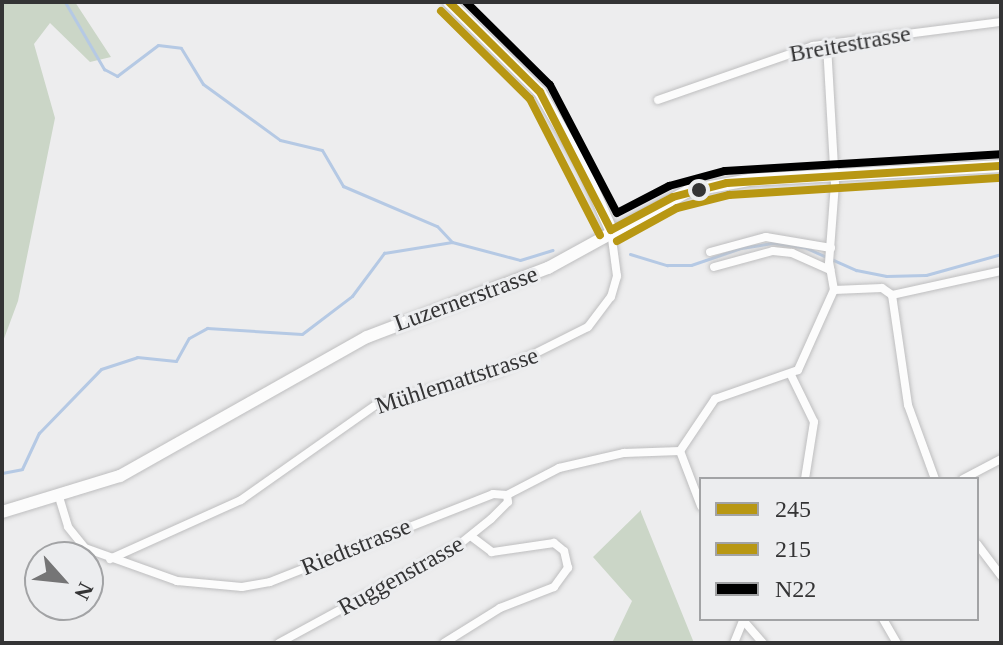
<!DOCTYPE html>
<html>
<head>
<meta charset="utf-8">
<style>
	body { margin:0 }
	#map { position:relative; width:1003px; height:645px; overflow:hidden; background:#ededee; font-family:Georgia,serif }
	div>[style] { position:absolute }
	[style*='--x'] { left:calc(var(--x)*1px); top:calc(var(--y)*1px); width:calc(var(--w)*1px); rotate:calc(var(--a)*1deg) }
	.green>* { inset:0; background:#cbd6c7 }
	.stream>* { height:3px; margin:-1.5px; padding:0 1.5px; transform-origin:1.5px; border-radius:1.5px; background:#b5c9e4 }
	.roads { filter:drop-shadow(0 0 2px #bebebf) drop-shadow(0 0 2px #bebebf) }
	.street>* { height:8px; margin:-4px; padding:0 4px; transform-origin:4px; border-radius:4px; background:#fcfcfc }
	.secondary>* { height:12px; margin:-6px; padding:0 6px; transform-origin:6px; border-radius:6px; background:#fcfcfc }
	.bus-1>* { height:8px; margin:-4px; padding:0 4px; transform-origin:4px; border-radius:4px; background:#b89713 }
	.bus-2>* { height:8px; margin:-4px; padding:0 4px; transform-origin:4px; border-radius:4px; background:#b89713 }
	.bus-3>* { height:8px; margin:-4px; padding:0 4px; transform-origin:4px; border-radius:4px; background:#000 }
	.dots>* { width:22px; height:22px; translate:-50% -50%; box-sizing:border-box; border:4px solid #ecedef; border-radius:50% }
	span { translate:-50% -50%; white-space:nowrap; text-align:center; line-height:1.15; -webkit-text-stroke:6px #ecedef; paint-order:stroke }
	.street-label { font-size:24px; color:#343435 }
	.frame { position:absolute; inset:0; border:4px solid #343435; pointer-events:none }
	.legend { position:absolute; left:699px; top:477px; width:280px; height:144px; box-sizing:border-box; background:#ecedef; border:2px solid #a2a3a5; margin:0; padding:10px 14px; list-style:none; font-size:24px; color:#343435 }
	.legend li { display:flex; align-items:center; gap:16px; height:40px }
	.legend b { width:40px; border:2px solid #a2a3a5 }
	.north { position:absolute; left:24px; top:541px; width:80px; height:80px; box-sizing:border-box; background:#ecedef; border:2px solid #a2a3a5; border-radius:50%; rotate:117deg; font-size:22px; font-weight:700; line-height:32px; text-align:center; color:#343435 }
	.north::after { content:''; display:block; margin:auto; width:28px; height:36px; background:#757576; clip-path:polygon(50% 0,100% 100%,50% 72%,0 100%) }
</style>
</head>
<body>
<div id="map">
	<div class="green">
		<i style="clip-path:polygon(2px 2px,75px 2px,111px 57px,90px 62px,50px 23px,34px 44px,55px 118px,18px 301px,2px 344px)"></i>
		<i style="clip-path:polygon(641px 510px,641px 512px,694px 643px,612px 643px,632px 601px,593px 557px)"></i>
	</div>
	<div class="stream">
		<i style="--x:65;--y:2;--w:78;--a:59.8"></i>
		<i style="--x:104;--y:69;--w:15;--a:28"></i>
		<i style="--x:117;--y:76;--w:51;--a:-37.1"></i>
		<i style="--x:158;--y:45;--w:23;--a:7"></i>
		<i style="--x:181;--y:48;--w:42;--a:58.6"></i>
		<i style="--x:203;--y:84;--w:95;--a:36"></i>
		<i style="--x:280;--y:140;--w:43;--a:13.4"></i>
		<i style="--x:322;--y:150;--w:42;--a:59.7"></i>
		<i style="--x:343;--y:186;--w:102;--a:23.1"></i>
		<i style="--x:437;--y:226;--w:22;--a:47"></i>
		<i style="--x:630;--y:254;--w:39;--a:17"></i>
		<i style="--x:667;--y:265;--w:24;--a:0"></i>
		<i style="--x:691;--y:265;--w:53;--a:-18.8"></i>
		<i style="--x:741;--y:248;--w:33;--a:-9"></i>
		<i style="--x:774;--y:243;--w:30;--a:8"></i>
		<i style="--x:804;--y:247;--w:57;--a:23.9"></i>
		<i style="--x:856;--y:270;--w:31;--a:11"></i>
		<i style="--x:886;--y:276;--w:40;--a:-1.4"></i>
		<i style="--x:926;--y:275;--w:78;--a:-15.6"></i>
		<i style="--x:2;--y:473;--w:20;--a:-11"></i>
		<i style="--x:22;--y:469;--w:40;--a:-65"></i>
		<i style="--x:39;--y:433;--w:89;--a:-45.9"></i>
		<i style="--x:101;--y:369;--w:38;--a:-18"></i>
		<i style="--x:137;--y:357;--w:39;--a:6"></i>
		<i style="--x:176;--y:361;--w:26;--a:-61"></i>
		<i style="--x:189;--y:338;--w:21;--a:-29"></i>
		<i style="--x:207;--y:328;--w:95;--a:3.6"></i>
		<i style="--x:302;--y:334;--w:63;--a:-37.2"></i>
		<i style="--x:352;--y:296;--w:54;--a:-53.3"></i>
		<i style="--x:384;--y:253;--w:69;--a:-9.2"></i>
		<i style="--x:452;--y:242;--w:70;--a:14.8"></i>
		<i style="--x:520;--y:260;--w:34;--a:-17"></i>
	</div>
	<div class="roads">
		<div class="street">
			<i style="--x:658;--y:100;--w:164;--a:-19.2"></i>
			<i style="--x:813;--y:46;--w:190;--a:-7.3"></i>
			<i style="--x:710;--y:252;--w:58;--a:-15"></i>
			<i style="--x:766;--y:237;--w:66;--a:9.6"></i>
			<i style="--x:714;--y:267;--w:61;--a:-15.2"></i>
			<i style="--x:773;--y:251;--w:19;--a:6"></i>
			<i style="--x:792;--y:253;--w:42;--a:24.1"></i>
			<i style="--x:834;--y:290;--w:48;--a:-2.4"></i>
			<i style="--x:882;--y:288;--w:12;--a:35"></i>
			<i style="--x:892;--y:295;--w:111;--a:81.7"></i>
			<i style="--x:908;--y:405;--w:79;--a:70"></i>
			<i style="--x:892;--y:295;--w:112;--a:-12.4"></i>
			<i style="--x:791;--y:375;--w:52;--a:63.9"></i>
			<i style="--x:814;--y:422;--w:58;--a:99"></i>
			<i style="--x:680;--y:451;--w:63;--a:-56.1"></i>
			<i style="--x:715;--y:399;--w:88;--a:-19.3"></i>
			<i style="--x:798;--y:370;--w:88;--a:-65.8"></i>
			<i style="--x:834;--y:290;--w:27;--a:-100"></i>
			<i style="--x:829;--y:263;--w:79;--a:-85.7"></i>
			<i style="--x:835;--y:184;--w:140;--a:-93.3"></i>
			<i style="--x:680;--y:451;--w:59;--a:69.1"></i>
			<i style="--x:963;--y:479;--w:43;--a:-27.8"></i>
			<i style="--x:59;--y:497;--w:31;--a:73"></i>
			<i style="--x:68;--y:527;--w:27;--a:51"></i>
			<i style="--x:85;--y:548;--w:98;--a:19.7"></i>
			<i style="--x:177;--y:581;--w:65;--a:5.3"></i>
			<i style="--x:242;--y:587;--w:28;--a:-10"></i>
			<i style="--x:270;--y:582;--w:240;--a:-21.5"></i>
			<i style="--x:493;--y:494;--w:14;--a:4"></i>
			<i style="--x:507;--y:495;--w:59;--a:-27.4"></i>
			<i style="--x:559;--y:468;--w:67;--a:-13"></i>
			<i style="--x:624;--y:453;--w:56;--a:-2"></i>
			<i style="--x:977;--y:544;--w:40;--a:53"></i>
			<i style="--x:110;--y:559;--w:144;--a:-24.2"></i>
			<i style="--x:241;--y:500;--w:166;--a:-35.2"></i>
			<i style="--x:377;--y:404;--w:127;--a:-15"></i>
			<i style="--x:500;--y:371;--w:98;--a:-26.6"></i>
			<i style="--x:588;--y:327;--w:38;--a:-53"></i>
			<i style="--x:611;--y:297;--w:22;--a:-74"></i>
			<i style="--x:617;--y:276;--w:45;--a:-97.6"></i>
			<i style="--x:742;--y:619;--w:32;--a:49"></i>
			<i style="--x:883;--y:619;--w:28;--a:60"></i>
			<i style="--x:279;--y:643;--w:201;--a:-28.5"></i>
			<i style="--x:456;--y:547;--w:45;--a:-38.7"></i>
			<i style="--x:491;--y:519;--w:24;--a:-45"></i>
			<i style="--x:508;--y:502;--w:7;--a:-98"></i>
			<i style="--x:444;--y:643;--w:66;--a:-32"></i>
			<i style="--x:500;--y:608;--w:58;--a:-21.3"></i>
			<i style="--x:554;--y:587;--w:24;--a:-54"></i>
			<i style="--x:568;--y:568;--w:17;--a:-103"></i>
			<i style="--x:564;--y:551;--w:13;--a:-141"></i>
			<i style="--x:554;--y:543;--w:63;--a:171.7"></i>
			<i style="--x:492;--y:552;--w:25;--a:-143"></i>
			<i style="--x:734;--y:643;--w:24;--a:-68"></i>
		</div>
		<div class="secondary">
			<i style="--x:449;--y:2;--w:128;--a:44.7"></i>
			<i style="--x:540;--y:92;--w:89;--a:60.3"></i>
			<i style="--x:584;--y:169;--w:67;--a:66.1"></i>
			<i style="--x:2;--y:512;--w:123;--a:-17"></i>
			<i style="--x:120;--y:476;--w:283;--a:-29.4"></i>
			<i style="--x:367;--y:337;--w:194;--a:-20.9"></i>
			<i style="--x:548;--y:268;--w:160;--a:-28.8"></i>
			<i style="--x:688;--y:191;--w:63;--a:-10.1"></i>
			<i style="--x:750;--y:180;--w:251;--a:-3.2"></i>
		</div>
	</div>
	<div class="bus-1">
		<i style="--x:449;--y:2;--w:128;--a:44.7"></i>
		<i style="--x:540;--y:92;--w:155;--a:62.8"></i>
		<i style="--x:611;--y:230;--w:70;--a:-28"></i>
		<i style="--x:673;--y:197;--w:56;--a:-14.5"></i>
		<i style="--x:727;--y:183;--w:275;--a:-3.6"></i>
	</div>
	<div class="bus-2">
		<i style="--x:441;--y:11;--w:125;--a:44.7"></i>
		<i style="--x:530;--y:99;--w:153;--a:62.8"></i>
		<i style="--x:617;--y:241;--w:68;--a:-28.8"></i>
		<i style="--x:677;--y:208;--w:54;--a:-14"></i>
		<i style="--x:729;--y:195;--w:273;--a:-3.6"></i>
	</div>
	<div class="bus-3">
		<i style="--x:466;--y:2;--w:118;--a:44.7"></i>
		<i style="--x:550;--y:85;--w:144;--a:62.4"></i>
		<i style="--x:617;--y:213;--w:59;--a:-27.4"></i>
		<i style="--x:669;--y:186;--w:58;--a:-15"></i>
		<i style="--x:725;--y:171;--w:276;--a:-3.5"></i>
	</div>
	<div class="dots">
		<i style="left:699px;top:190px;background:#343435"></i>
	</div>
	<div class="street-label">
		<span style="left:850px;top:44px;rotate:-10deg">Breitestrasse</span>
		<span style="left:466px;top:299px;rotate:-20deg">Luzernerstrasse</span>
		<span style="left:457px;top:381px;rotate:-18deg">Mühlemattstrasse</span>
		<span style="left:356px;top:547px;rotate:-22deg">Riedtstrasse</span>
		<span style="left:401px;top:576px;rotate:-29deg">Ruggenstrasse</span>
	</div>
	<div class="frame"></div>
	<ul class="legend">
	<li><b style="height:10px;background:#b89713"></b>245</li>
	<li><b style="height:10px;background:#b89713"></b>215</li>
	<li><b style="height:10px;background:#000"></b>N22</li>
	</ul>
	<div class="north">N</div>
</div>
</body>
</html>
